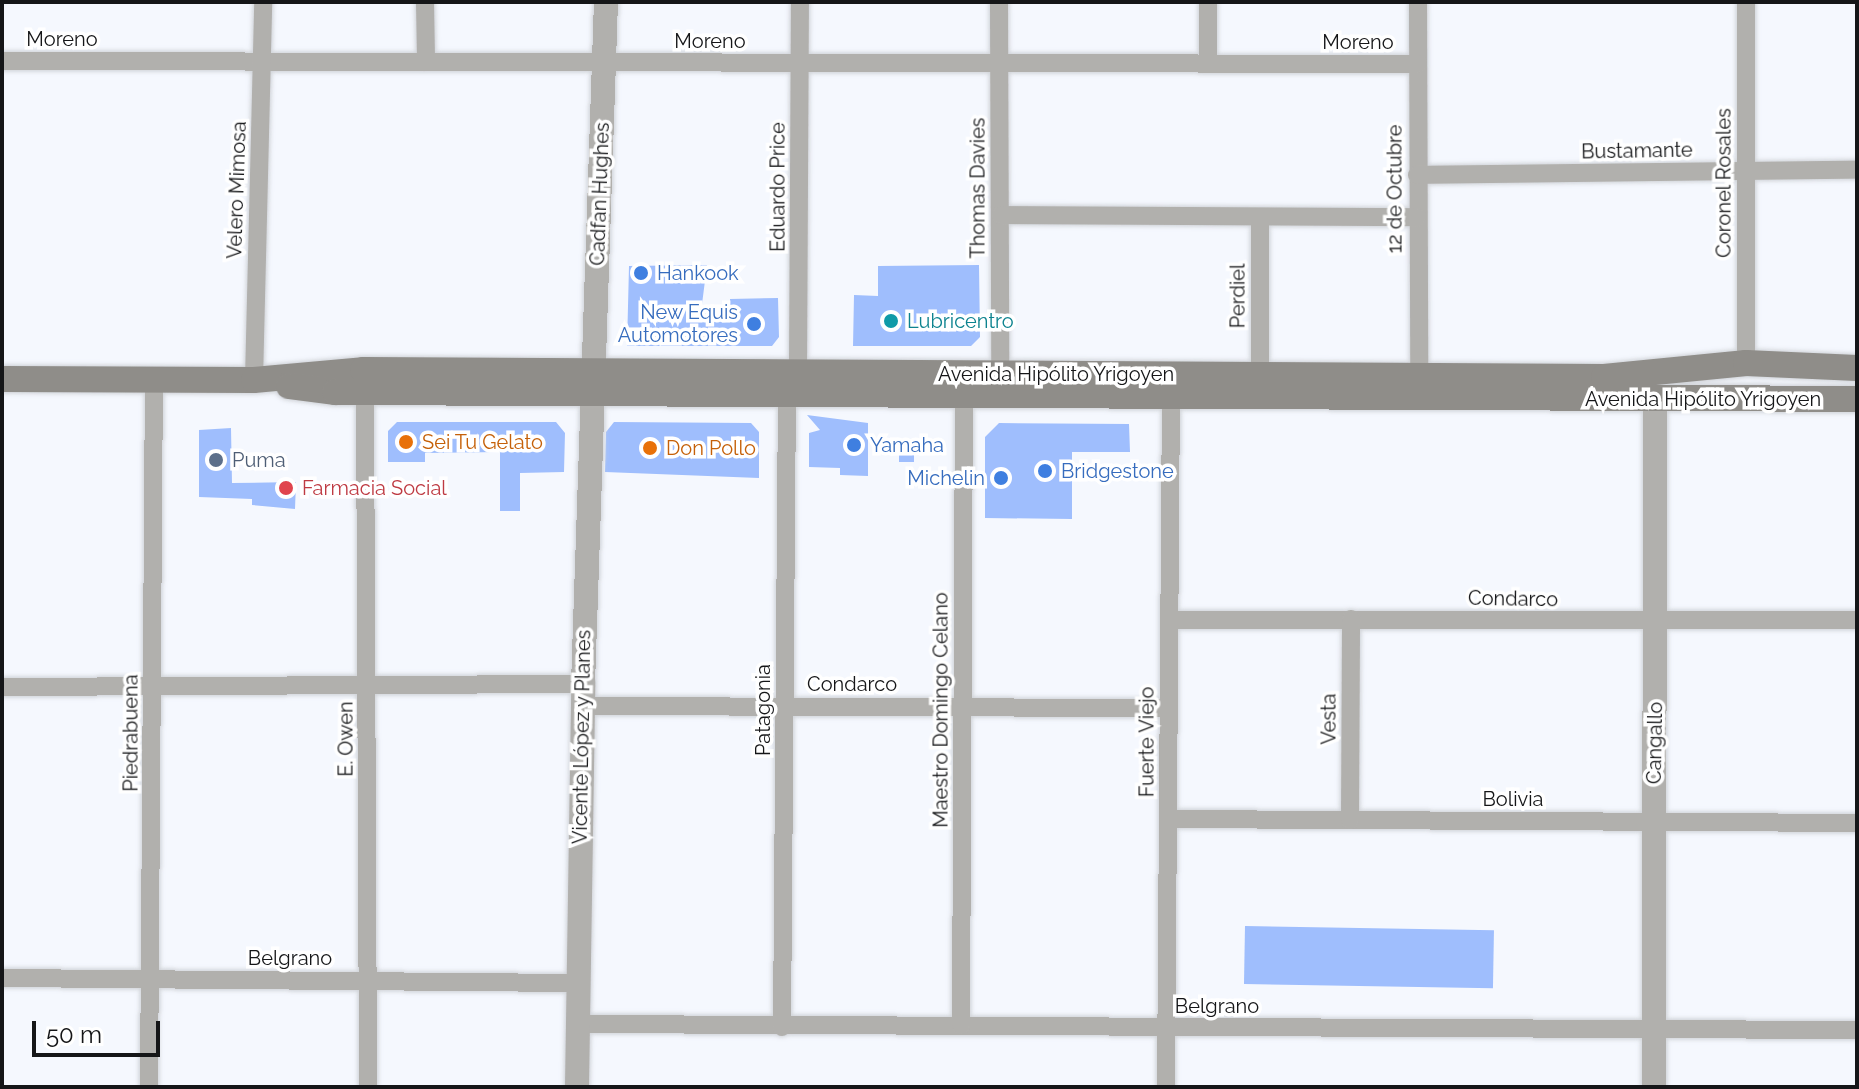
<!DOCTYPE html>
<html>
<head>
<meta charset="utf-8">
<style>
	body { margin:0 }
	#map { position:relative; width:1859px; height:1089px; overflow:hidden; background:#f5f8fe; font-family:Raleway,sans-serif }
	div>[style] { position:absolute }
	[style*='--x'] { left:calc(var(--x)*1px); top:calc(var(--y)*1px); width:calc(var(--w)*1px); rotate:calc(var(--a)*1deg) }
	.building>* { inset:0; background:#9fbefd; transform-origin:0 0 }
	.roads { filter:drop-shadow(0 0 2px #d1d4d9) drop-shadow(0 0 2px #d1d4d9) }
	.minor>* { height:18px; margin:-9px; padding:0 9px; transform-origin:9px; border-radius:9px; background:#b1b0ad }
	.tertiary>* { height:24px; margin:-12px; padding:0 12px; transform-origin:12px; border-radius:12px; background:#b1b0ad }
	.secondary>* { height:26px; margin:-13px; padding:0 13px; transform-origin:13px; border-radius:13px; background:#8f8d89 }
	.dots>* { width:22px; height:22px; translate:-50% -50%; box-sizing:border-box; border:4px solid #fff; border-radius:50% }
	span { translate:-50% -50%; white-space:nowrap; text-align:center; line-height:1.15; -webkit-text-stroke:7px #fff; paint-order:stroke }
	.street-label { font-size:20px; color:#151618 }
	.shop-label { font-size:20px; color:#366cbe }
	.left { translate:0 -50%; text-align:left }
	.right { translate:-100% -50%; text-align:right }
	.culture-label { font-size:20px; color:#0d838f }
	.food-label { font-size:20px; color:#c56008 }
	.service-label { font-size:20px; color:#4e5e75 }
	.health-label { font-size:20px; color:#be3a42 }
	.frame { position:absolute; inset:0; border:4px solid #151618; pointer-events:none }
	.scale { position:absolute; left:32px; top:1021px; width:128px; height:36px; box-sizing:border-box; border:4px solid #151618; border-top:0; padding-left:10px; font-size:24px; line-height:28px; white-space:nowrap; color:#151618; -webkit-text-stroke:6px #fff; paint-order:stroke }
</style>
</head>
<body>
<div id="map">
	<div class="building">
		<i style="clip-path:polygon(707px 265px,701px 312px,730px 311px,730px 299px,778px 298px,779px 337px,772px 346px,627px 346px,629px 266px)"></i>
		<i style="clip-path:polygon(979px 265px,980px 337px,971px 346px,853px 346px,854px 295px,878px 296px,878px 266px)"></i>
		<i style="clip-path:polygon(807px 415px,868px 423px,868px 476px,840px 475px,840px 468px,809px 467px,809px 433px,820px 430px)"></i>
		<i style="clip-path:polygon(397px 422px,556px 422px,565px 433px,564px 472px,520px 473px,520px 511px,500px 511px,500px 452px,425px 453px,425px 462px,388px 462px,388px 431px)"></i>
		<i style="clip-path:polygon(614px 422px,751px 423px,759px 432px,759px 478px,605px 472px,606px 432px)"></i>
		<i style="clip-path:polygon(999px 423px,1129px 424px,1130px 452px,1072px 452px,1072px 519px,985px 518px,985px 437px)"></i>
		<i style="clip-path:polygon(231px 428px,232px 483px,296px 482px,295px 509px,252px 505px,252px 499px,199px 497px,199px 430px)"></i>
		<i style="left:899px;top:446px;width:15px;height:16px"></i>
		<i style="left:1245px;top:926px;width:249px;height:58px;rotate:1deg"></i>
	</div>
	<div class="roads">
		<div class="minor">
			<i style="--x:425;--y:2;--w:60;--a:89"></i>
			<i style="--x:999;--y:2;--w:371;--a:89.8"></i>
			<i style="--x:1208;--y:2;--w:62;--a:90"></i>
			<i style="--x:1418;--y:2;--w:374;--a:89.8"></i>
			<i style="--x:2;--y:61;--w:1416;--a:0.12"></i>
			<i style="--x:1417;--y:175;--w:440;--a:-0.7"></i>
			<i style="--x:1001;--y:215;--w:416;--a:0.3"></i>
			<i style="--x:1746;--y:363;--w:361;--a:-90"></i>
			<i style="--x:798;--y:372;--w:370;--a:-89.7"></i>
			<i style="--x:1260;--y:375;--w:157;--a:-90"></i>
			<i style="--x:254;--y:380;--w:378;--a:-88.6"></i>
			<i style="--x:365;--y:392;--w:695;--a:89.75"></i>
			<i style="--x:1169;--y:620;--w:688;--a:0"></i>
			<i style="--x:2;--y:687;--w:581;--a:-0.3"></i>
			<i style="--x:583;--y:706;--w:585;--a:0.2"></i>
			<i style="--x:1169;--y:819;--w:688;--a:0.33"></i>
			<i style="--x:1350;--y:820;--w:201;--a:-89.7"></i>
			<i style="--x:2;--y:978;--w:575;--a:0.5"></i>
			<i style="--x:577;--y:1024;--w:1280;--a:0.27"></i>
			<i style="--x:961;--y:1025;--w:630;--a:-89.73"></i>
			<i style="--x:782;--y:1027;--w:633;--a:-89.55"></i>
			<i style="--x:149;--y:1087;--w:708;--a:-89.6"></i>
			<i style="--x:1166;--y:1087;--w:691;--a:-89.59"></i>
		</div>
		<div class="tertiary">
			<i style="--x:577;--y:1087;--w:403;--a:-89.1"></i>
			<i style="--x:583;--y:684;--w:682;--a:-88.07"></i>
			<i style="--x:1654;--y:1087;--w:688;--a:-89.92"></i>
		</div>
		<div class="secondary">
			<i style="--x:2;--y:379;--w:252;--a:0.2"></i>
			<i style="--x:254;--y:380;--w:109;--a:-5.2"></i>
			<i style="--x:363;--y:370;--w:1241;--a:0.32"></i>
			<i style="--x:1604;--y:377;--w:143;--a:-5.6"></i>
			<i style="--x:1746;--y:363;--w:111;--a:2.6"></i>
			<i style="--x:289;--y:386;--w:46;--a:7.4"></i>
			<i style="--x:335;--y:392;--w:1522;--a:0.26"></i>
		</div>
	</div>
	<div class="dots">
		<i style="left:641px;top:273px;background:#3f7fe0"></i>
		<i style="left:891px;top:321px;background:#0f9aa8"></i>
		<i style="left:754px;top:324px;background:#3f7fe0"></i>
		<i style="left:406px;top:442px;background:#e8710a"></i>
		<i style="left:854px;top:445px;background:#3f7fe0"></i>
		<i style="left:650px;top:448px;background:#e8710a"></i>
		<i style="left:216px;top:460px;background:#5c6f8a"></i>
		<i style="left:1045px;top:471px;background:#3f7fe0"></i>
		<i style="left:1001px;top:478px;background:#3f7fe0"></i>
		<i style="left:286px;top:488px;background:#e0444e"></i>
	</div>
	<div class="street-label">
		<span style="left:62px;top:39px">Moreno</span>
		<span style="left:710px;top:41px">Moreno</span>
		<span style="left:1358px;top:42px">Moreno</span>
		<span style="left:1637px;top:151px;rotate:-1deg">Bustamante</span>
		<span style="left:1724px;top:183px;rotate:-90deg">Coronel Rosales</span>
		<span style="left:778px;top:187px;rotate:-90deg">Eduardo Price</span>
		<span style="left:978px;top:188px;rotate:-90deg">Thomas Davies</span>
		<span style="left:1395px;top:189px;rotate:-90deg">12 de Octubre</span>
		<span style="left:237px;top:190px;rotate:-88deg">Velero Mimosa</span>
		<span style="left:600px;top:194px;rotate:-88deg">Cadfan Hughes</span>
		<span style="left:1238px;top:296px;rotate:-90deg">Perdiel</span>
		<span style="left:1056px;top:374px">Avenida Hipólito Yrigoyen</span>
		<span style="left:1703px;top:399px">Avenida Hipólito Yrigoyen</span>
		<span style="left:1513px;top:599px;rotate:1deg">Condarco</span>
		<span style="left:852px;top:684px">Condarco</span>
		<span style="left:763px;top:710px;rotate:-90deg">Patagonia</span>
		<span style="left:941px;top:710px;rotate:-90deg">Maestro Domingo Celano</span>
		<span style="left:1329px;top:719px;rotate:-90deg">Vesta</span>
		<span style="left:131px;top:733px;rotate:-90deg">Piedrabuena</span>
		<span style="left:582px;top:737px;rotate:-89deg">Vicente López y Planes</span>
		<span style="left:346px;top:739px;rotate:-90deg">E. Owen</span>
		<span style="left:1147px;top:742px;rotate:-90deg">Fuerte Viejo</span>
		<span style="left:1655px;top:743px;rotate:-89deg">Cangallo</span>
		<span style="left:1513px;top:799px">Bolivia</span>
		<span style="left:290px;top:958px">Belgrano</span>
		<span style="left:1217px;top:1006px">Belgrano</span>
	</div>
	<div class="shop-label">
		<span class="left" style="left:657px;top:273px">Hankook</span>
		<span class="right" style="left:738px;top:324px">New Equis<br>Automotores</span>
		<span class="left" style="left:870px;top:445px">Yamaha</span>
		<span class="left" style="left:1061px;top:471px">Bridgestone</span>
		<span class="right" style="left:985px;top:478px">Michelin</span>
	</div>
	<div class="culture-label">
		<span class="left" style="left:907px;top:321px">Lubricentro</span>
	</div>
	<div class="food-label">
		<span class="left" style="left:422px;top:442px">Sei Tu Gelato</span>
		<span class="left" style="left:666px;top:448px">Don Pollo</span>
	</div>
	<div class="service-label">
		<span class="left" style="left:232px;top:460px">Puma</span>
	</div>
	<div class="health-label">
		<span class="left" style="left:302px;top:488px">Farmacia Social</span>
	</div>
	<div class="frame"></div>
	<div class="scale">50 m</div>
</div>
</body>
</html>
